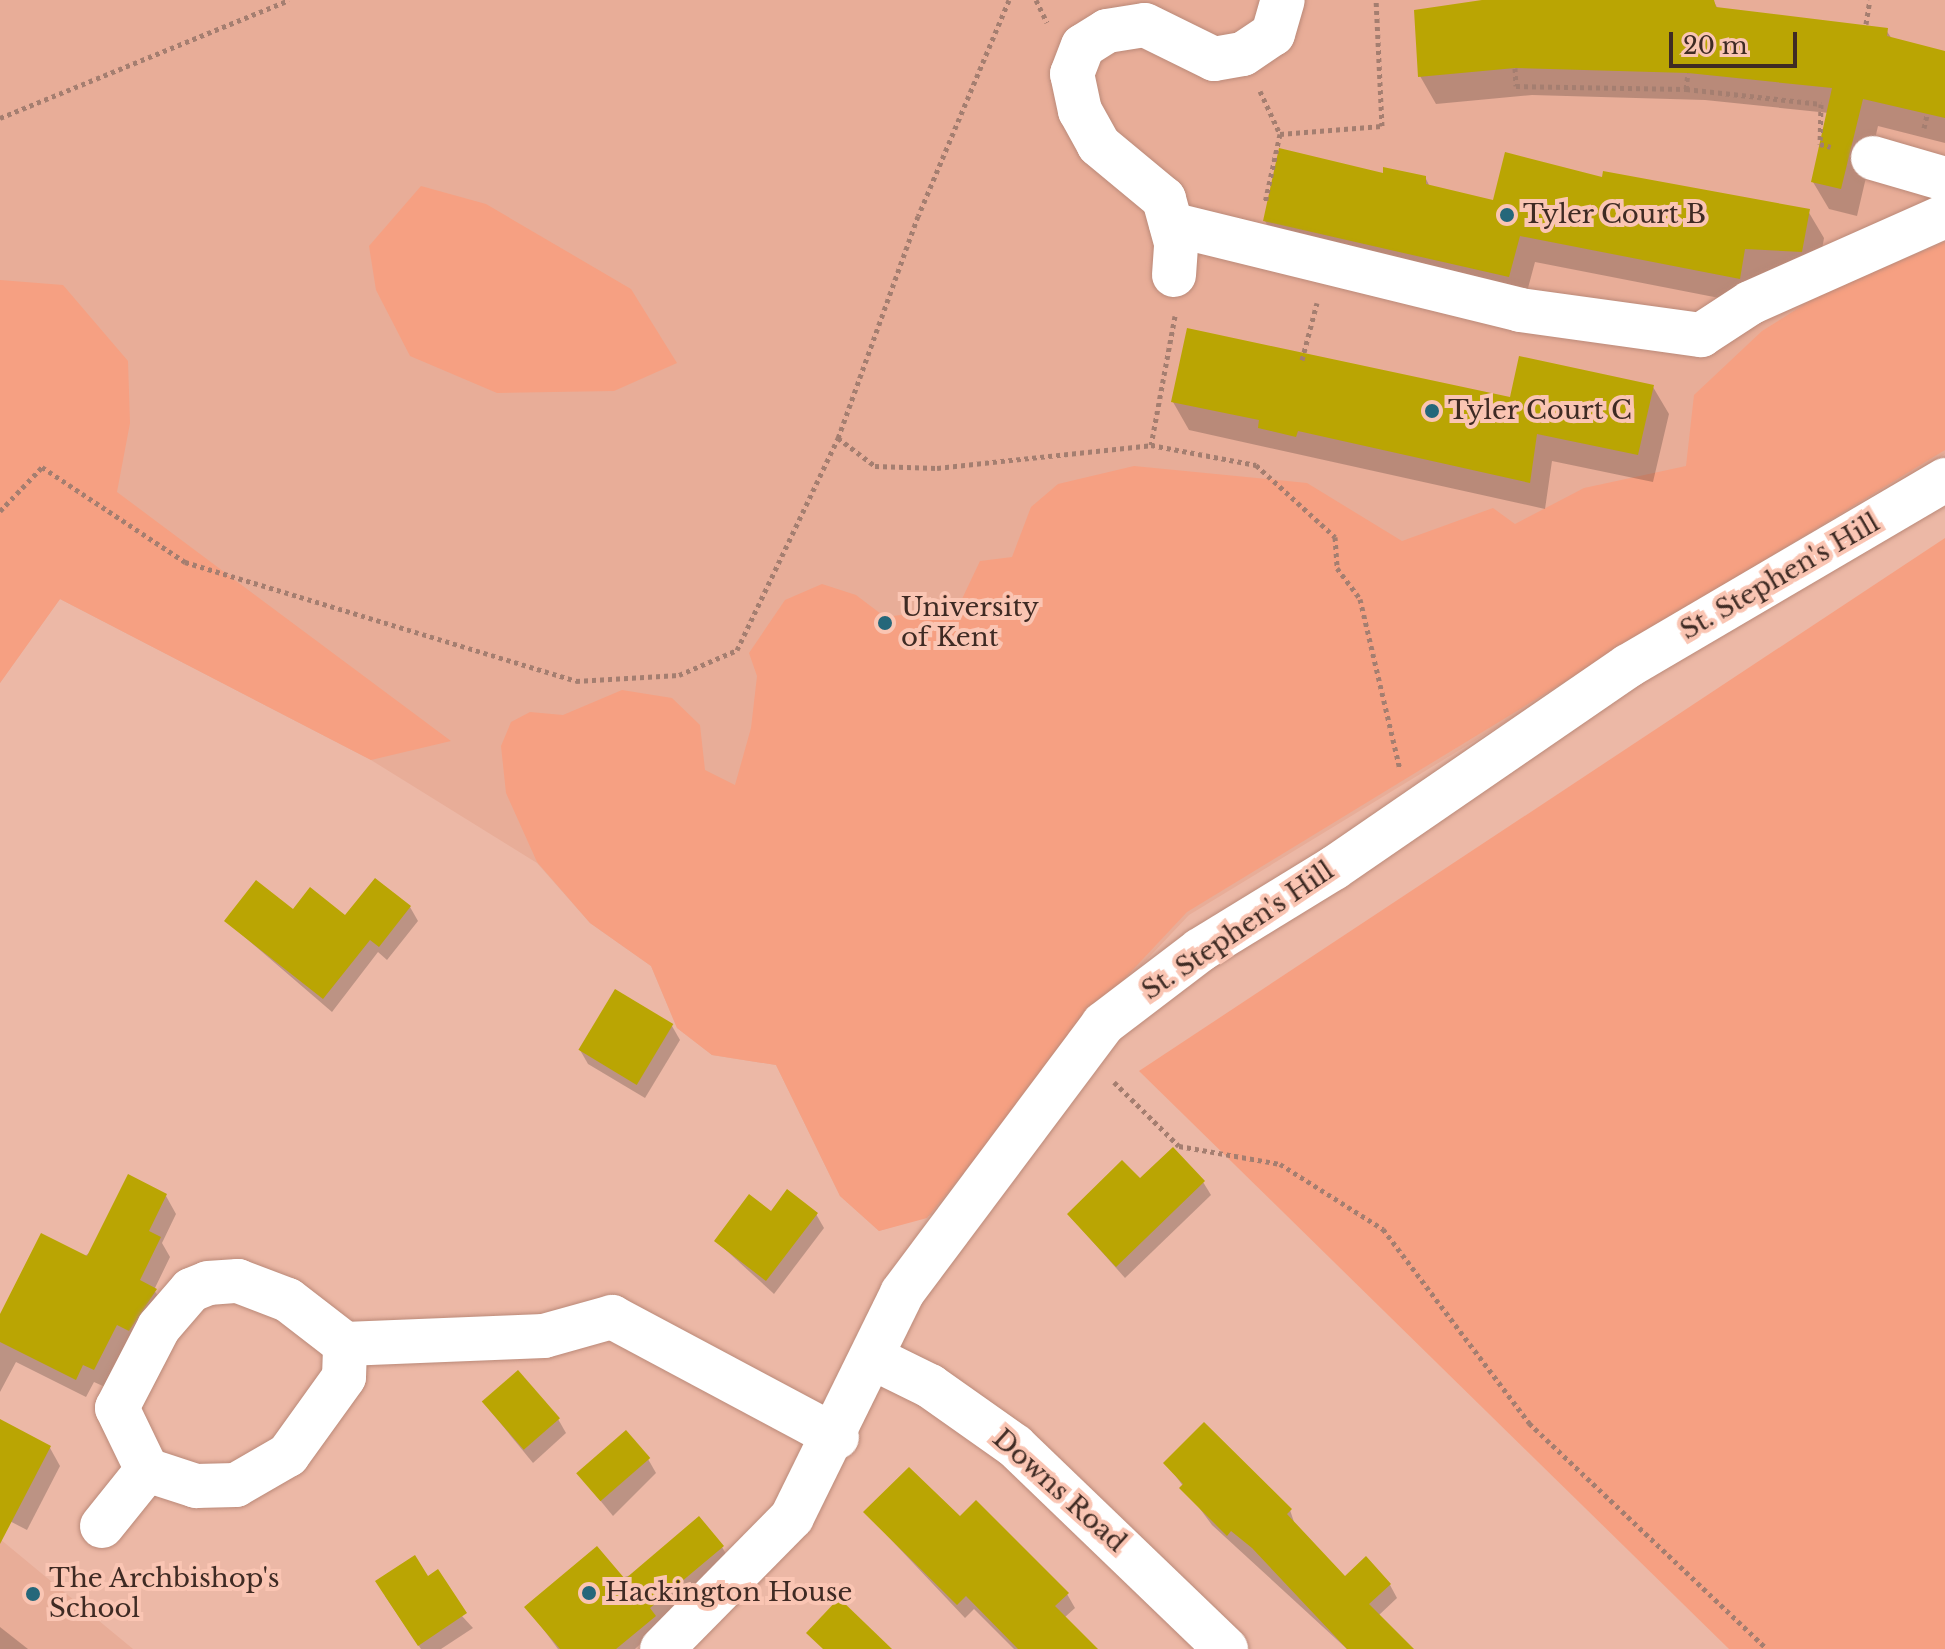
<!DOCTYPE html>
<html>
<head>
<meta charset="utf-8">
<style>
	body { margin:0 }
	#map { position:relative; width:1945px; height:1649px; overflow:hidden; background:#ecb8a6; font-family:"Libre Baskerville",serif }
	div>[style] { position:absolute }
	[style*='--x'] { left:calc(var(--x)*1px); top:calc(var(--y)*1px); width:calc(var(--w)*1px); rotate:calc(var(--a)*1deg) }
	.built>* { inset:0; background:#e8ad98 }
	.green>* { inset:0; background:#f6a082 }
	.shadow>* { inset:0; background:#0003 }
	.building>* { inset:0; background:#baa503; transform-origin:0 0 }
	.path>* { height:5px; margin-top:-2.5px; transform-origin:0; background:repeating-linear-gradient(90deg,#a47e70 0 4px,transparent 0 8px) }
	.roads { filter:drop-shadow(0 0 2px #ba8978) drop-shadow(0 0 2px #ba8978) }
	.minor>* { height:44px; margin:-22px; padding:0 22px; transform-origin:22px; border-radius:22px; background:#fff }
	.dots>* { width:22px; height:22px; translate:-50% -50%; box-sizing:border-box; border:4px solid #fac5b3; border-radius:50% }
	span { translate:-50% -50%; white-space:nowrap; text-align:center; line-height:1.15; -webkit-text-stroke:8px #fac5b3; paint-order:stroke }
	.poi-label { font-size:26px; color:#3f2b24 }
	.left { translate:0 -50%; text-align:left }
	.street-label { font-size:26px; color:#3f2b24 }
	.scale { position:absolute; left:1669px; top:32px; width:128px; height:36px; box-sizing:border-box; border:4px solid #3f2b24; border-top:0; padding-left:10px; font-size:24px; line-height:28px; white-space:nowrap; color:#3f2b24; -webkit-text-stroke:6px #fac5b3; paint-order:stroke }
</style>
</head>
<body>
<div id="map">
	<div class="built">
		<i style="clip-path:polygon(0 0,1945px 0,1945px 454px,1189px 915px,1098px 1011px,938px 1213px,879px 1231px,840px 1196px,776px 1065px,712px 1055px,677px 1028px,651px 966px,590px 923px,537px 863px,371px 760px,60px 599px,0 683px)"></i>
		<i style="clip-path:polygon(0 1539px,133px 1649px,0 1649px)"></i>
	</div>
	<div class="green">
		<i style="clip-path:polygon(421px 186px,486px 204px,631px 289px,677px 363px,614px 391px,497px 393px,410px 356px,376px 290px,369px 246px)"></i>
		<i style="clip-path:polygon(1945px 242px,1945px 450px,1187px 912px,1097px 1008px,927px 1218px,879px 1231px,840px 1196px,776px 1065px,712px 1055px,677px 1028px,651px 966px,590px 923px,537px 862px,506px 793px,501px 746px,511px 722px,530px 712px,563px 715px,622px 690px,672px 698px,700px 725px,705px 770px,735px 785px,751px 728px,757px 676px,749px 653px,785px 600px,822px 584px,856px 595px,885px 617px,924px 612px,952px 620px,980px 561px,1012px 557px,1031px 507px,1058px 484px,1134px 466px,1307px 483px,1402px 541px,1493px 508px,1515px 524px,1584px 488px,1686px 466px,1694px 395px,1762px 331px,1821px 294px)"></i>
		<i style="clip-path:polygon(0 280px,63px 285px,128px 361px,130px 423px,117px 492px,451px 741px,371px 760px,60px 599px,0 683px)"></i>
		<i style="clip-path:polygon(1945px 538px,1945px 1649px,1729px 1649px,1139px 1071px)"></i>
	</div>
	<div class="shadow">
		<i style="clip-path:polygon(1484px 0,1713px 0,1718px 9px,1886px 30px,1892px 39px,1945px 53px,1945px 143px,1878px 126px,1857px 216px,1829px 209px,1813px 182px,1829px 113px,1705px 100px,1532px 95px,1436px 104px,1420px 76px)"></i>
		<i style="clip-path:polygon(1385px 176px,1425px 177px,1430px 187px,1494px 202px,1604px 179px,1808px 211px,1824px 238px,1817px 279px,1755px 305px,1535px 262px,1524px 303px,1281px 248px,1265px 221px)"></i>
		<i style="clip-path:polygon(1653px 387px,1669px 414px,1653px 482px,1552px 461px,1545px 509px,1189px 430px,1173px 402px,1511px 400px)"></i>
		<i style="clip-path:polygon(410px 907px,418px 921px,387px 960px,378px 952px,332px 1012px,226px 921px,294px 911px,346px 918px)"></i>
		<i style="clip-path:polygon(672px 1026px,680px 1040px,645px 1098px,588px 1064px,580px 1050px)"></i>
		<i style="clip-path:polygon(1141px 1181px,1203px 1182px,1211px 1195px,1125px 1278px,1069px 1215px)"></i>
		<i style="clip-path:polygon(166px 1196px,176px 1214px,162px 1243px,170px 1257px,154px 1290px,166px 1308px,105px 1387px,94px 1382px,86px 1397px,16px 1362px,0 1392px,0 1319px)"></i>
		<i style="clip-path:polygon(771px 1213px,816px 1214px,824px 1228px,774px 1294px,716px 1241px)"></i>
		<i style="clip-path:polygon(484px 1403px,558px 1419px,566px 1433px,533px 1463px)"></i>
		<i style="clip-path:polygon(0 1422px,50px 1448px,60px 1466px,27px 1530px,0 1516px)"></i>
		<i style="clip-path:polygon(648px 1459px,656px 1473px,613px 1516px,581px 1477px)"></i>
		<i style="clip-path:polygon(1166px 1463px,1290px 1510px,1295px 1525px,1345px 1578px,1390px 1585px,1397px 1598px,1378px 1616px,1411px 1649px,1347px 1649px,1212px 1525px)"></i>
		<i style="clip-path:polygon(865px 1512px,960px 1519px,1067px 1594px,1075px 1608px,1064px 1618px,1096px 1649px,1014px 1649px,974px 1609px,965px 1618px)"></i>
		<i style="clip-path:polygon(722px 1547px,730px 1561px,635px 1649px,558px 1649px,527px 1607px)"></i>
		<i style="clip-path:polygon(428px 1579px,473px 1628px,441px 1649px,421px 1649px,385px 1596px)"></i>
		<i style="clip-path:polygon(0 1627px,28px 1649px,0 1649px)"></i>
	</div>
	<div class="building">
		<i style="clip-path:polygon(1482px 0,1714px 0,1716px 7px,1888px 28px,1887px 36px,1945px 51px,1945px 118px,1863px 99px,1841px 189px,1811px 182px,1832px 88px,1688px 73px,1515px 68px,1418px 77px,1414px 10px)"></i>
		<i style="clip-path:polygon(1279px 148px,1383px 173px,1383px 167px,1426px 176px,1426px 184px,1493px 200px,1505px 152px,1602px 177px,1603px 171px,1810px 209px,1802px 252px,1745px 249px,1740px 279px,1520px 236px,1509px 277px,1263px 221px)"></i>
		<i style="clip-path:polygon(1187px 328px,1510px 397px,1519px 356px,1654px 385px,1638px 455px,1537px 434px,1530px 483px,1298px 431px,1296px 437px,1258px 428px,1259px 420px,1171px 402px)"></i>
		<i style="clip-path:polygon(375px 878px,411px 906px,379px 947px,370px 940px,323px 999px,224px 921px,256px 880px,293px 909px,310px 887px,345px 915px)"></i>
		<i style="left:615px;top:989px;width:68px;height:71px;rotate:31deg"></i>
		<i style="clip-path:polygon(1173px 1147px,1205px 1181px,1116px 1267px,1067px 1214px,1122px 1160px,1140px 1178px)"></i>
		<i style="clip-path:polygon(128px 1174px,167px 1194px,149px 1231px,161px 1237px,140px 1280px,157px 1289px,129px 1331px,117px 1325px,94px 1370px,83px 1365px,76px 1380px,0 1342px,0 1314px,41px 1233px,87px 1256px)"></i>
		<i style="clip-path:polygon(787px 1189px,818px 1213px,766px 1281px,714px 1241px,749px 1194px,771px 1211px)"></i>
		<i style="left:518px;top:1370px;width:64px;height:48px;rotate:49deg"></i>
		<i style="clip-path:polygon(0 1419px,51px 1446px,0 1544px)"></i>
		<i style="clip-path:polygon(1204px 1422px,1292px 1509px,1287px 1514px,1345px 1576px,1366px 1556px,1391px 1584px,1369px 1604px,1414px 1649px,1347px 1649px,1252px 1548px,1231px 1531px,1227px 1536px,1179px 1488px,1183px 1484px,1163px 1463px)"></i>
		<i style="left:626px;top:1430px;width:37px;height:66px;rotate:49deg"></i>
		<i style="clip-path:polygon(909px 1467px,960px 1516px,976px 1500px,1069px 1593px,1055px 1606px,1098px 1649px,1018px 1649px,966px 1596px,957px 1605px,863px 1512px)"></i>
		<i style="clip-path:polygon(699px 1516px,724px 1546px,650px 1608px,656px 1616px,616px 1649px,560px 1649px,524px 1607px,597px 1546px,625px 1579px)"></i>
		<i style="clip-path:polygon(415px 1555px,428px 1576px,438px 1569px,467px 1613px,418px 1646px,375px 1581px)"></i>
		<i style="clip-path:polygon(839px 1598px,892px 1649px,823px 1649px,806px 1633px)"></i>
	</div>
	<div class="path">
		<i style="--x:1009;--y:0;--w:234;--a:112.8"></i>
		<i style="--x:918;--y:216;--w:236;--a:109.8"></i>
		<i style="--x:838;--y:438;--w:46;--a:37.1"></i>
		<i style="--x:875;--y:466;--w:62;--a:1.8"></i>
		<i style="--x:937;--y:468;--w:215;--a:-6.1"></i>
		<i style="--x:1036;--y:0;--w:25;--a:64"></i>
		<i style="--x:1866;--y:24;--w:24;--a:-81"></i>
		<i style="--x:1515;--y:68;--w:18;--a:87"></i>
		<i style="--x:1516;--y:86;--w:170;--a:1"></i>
		<i style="--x:1686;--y:89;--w:136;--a:6.3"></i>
		<i style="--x:1821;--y:104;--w:40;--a:91.4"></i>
		<i style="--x:1820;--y:144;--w:11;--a:15"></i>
		<i style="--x:1686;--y:89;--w:16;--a:-83"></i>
		<i style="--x:1260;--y:91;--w:47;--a:65.1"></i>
		<i style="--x:1280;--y:134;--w:71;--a:102.3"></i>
		<i style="--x:0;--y:118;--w:312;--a:-22.2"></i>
		<i style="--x:1924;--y:128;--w:13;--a:-77"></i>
		<i style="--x:1280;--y:134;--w:102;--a:-4.5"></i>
		<i style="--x:1382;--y:126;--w:126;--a:-92.7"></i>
		<i style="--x:1175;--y:316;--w:131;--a:100.5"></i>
		<i style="--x:1151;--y:445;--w:107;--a:10.8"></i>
		<i style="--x:1256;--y:465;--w:107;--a:42.3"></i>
		<i style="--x:1335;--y:537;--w:31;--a:86"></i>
		<i style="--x:1337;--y:568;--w:39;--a:53"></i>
		<i style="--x:1360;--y:599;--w:175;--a:76.8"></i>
		<i style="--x:1302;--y:360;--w:59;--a:-75.3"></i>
		<i style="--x:0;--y:511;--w:61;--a:-46.3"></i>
		<i style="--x:42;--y:467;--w:172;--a:33.6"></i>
		<i style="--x:185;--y:562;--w:409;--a:16.9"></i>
		<i style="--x:576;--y:681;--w:103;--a:-3.3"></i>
		<i style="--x:679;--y:675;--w:63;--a:-23.3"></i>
		<i style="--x:737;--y:650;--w:235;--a:-64.5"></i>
		<i style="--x:1114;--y:1082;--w:91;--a:44.6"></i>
		<i style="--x:1179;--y:1146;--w:103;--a:10.1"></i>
		<i style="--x:1280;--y:1164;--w:122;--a:32.3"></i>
		<i style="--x:1383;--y:1229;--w:243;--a:53"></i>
		<i style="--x:1529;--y:1423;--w:328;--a:43.5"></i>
	</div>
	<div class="roads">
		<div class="minor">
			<i style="--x:1873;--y:158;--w:75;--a:16.3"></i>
			<i style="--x:1171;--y:224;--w:359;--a:13.8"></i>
			<i style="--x:1520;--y:310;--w:183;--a:7.9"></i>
			<i style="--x:1701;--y:335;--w:59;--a:-33.1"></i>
			<i style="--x:1750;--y:303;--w:214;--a:-24"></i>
			<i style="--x:1174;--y:275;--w:32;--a:-86"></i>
			<i style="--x:1176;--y:243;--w:46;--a:-105.3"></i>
			<i style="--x:1164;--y:199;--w:85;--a:-140.3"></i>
			<i style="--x:1099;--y:145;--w:39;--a:-119"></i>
			<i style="--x:1080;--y:111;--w:38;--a:-102"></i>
			<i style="--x:1072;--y:74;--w:30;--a:-69"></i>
			<i style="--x:1083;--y:46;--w:28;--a:-32"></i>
			<i style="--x:1107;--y:31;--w:38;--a:-9"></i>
			<i style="--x:1145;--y:25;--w:77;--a:26.2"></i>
			<i style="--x:1214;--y:59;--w:29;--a:-10"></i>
			<i style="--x:1243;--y:54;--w:36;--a:-34"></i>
			<i style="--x:1273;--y:34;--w:35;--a:-74"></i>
			<i style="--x:873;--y:1358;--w:64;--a:26.2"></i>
			<i style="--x:930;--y:1386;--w:104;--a:35.2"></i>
			<i style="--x:1015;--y:1446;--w:293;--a:43.9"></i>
			<i style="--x:147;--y:1470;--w:52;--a:18.1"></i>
			<i style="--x:196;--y:1486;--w:40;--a:-1.4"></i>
			<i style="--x:236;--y:1485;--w:60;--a:-30"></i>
			<i style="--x:288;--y:1455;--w:96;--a:-54.3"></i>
			<i style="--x:344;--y:1377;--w:33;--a:-88"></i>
			<i style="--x:102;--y:1526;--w:72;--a:-51.2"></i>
			<i style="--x:147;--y:1470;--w:69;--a:-115.8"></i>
			<i style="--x:117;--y:1408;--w:91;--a:-62.6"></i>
			<i style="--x:159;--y:1327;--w:49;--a:-49.1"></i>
			<i style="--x:191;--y:1290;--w:18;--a:-22"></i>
			<i style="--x:208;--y:1283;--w:30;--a:-4"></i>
			<i style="--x:238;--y:1281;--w:53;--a:20.8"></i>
			<i style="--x:288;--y:1300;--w:72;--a:37.7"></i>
			<i style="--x:345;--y:1344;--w:199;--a:-2.3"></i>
			<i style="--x:544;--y:1336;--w:71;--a:-15.6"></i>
			<i style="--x:612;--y:1317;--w:255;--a:28.1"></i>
			<i style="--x:662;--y:1649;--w:185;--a:-45.4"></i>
			<i style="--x:792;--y:1517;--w:250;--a:-63.8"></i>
			<i style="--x:902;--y:1293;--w:336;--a:-53.2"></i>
			<i style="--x:1103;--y:1024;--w:122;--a:-37.3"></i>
			<i style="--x:1200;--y:950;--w:157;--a:-31.5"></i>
			<i style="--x:1334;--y:868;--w:357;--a:-34.5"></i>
			<i style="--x:1628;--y:666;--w:368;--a:-30.4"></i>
		</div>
	</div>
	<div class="dots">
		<i style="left:1507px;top:215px;background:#25677a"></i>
		<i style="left:1432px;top:411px;background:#25677a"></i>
		<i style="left:885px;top:623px;background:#25677a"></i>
		<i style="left:589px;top:1593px;background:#25677a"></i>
		<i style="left:33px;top:1594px;background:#25677a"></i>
	</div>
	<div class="poi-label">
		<span class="left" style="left:1523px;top:215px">Tyler Court B</span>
		<span class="left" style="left:1448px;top:411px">Tyler Court C</span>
		<span class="left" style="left:901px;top:623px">University<br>of Kent</span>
		<span class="left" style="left:49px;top:1594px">The Archbishop's<br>School</span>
		<span class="left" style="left:605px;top:1593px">Hackington House</span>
	</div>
	<div class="street-label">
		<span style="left:1780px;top:577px;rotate:-30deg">St. Stephen's Hill</span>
		<span style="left:1238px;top:931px;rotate:-34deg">St. Stephen's Hill</span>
		<span style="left:1059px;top:1491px;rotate:42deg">Downs Road</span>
	</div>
	<div class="scale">20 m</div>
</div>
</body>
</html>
